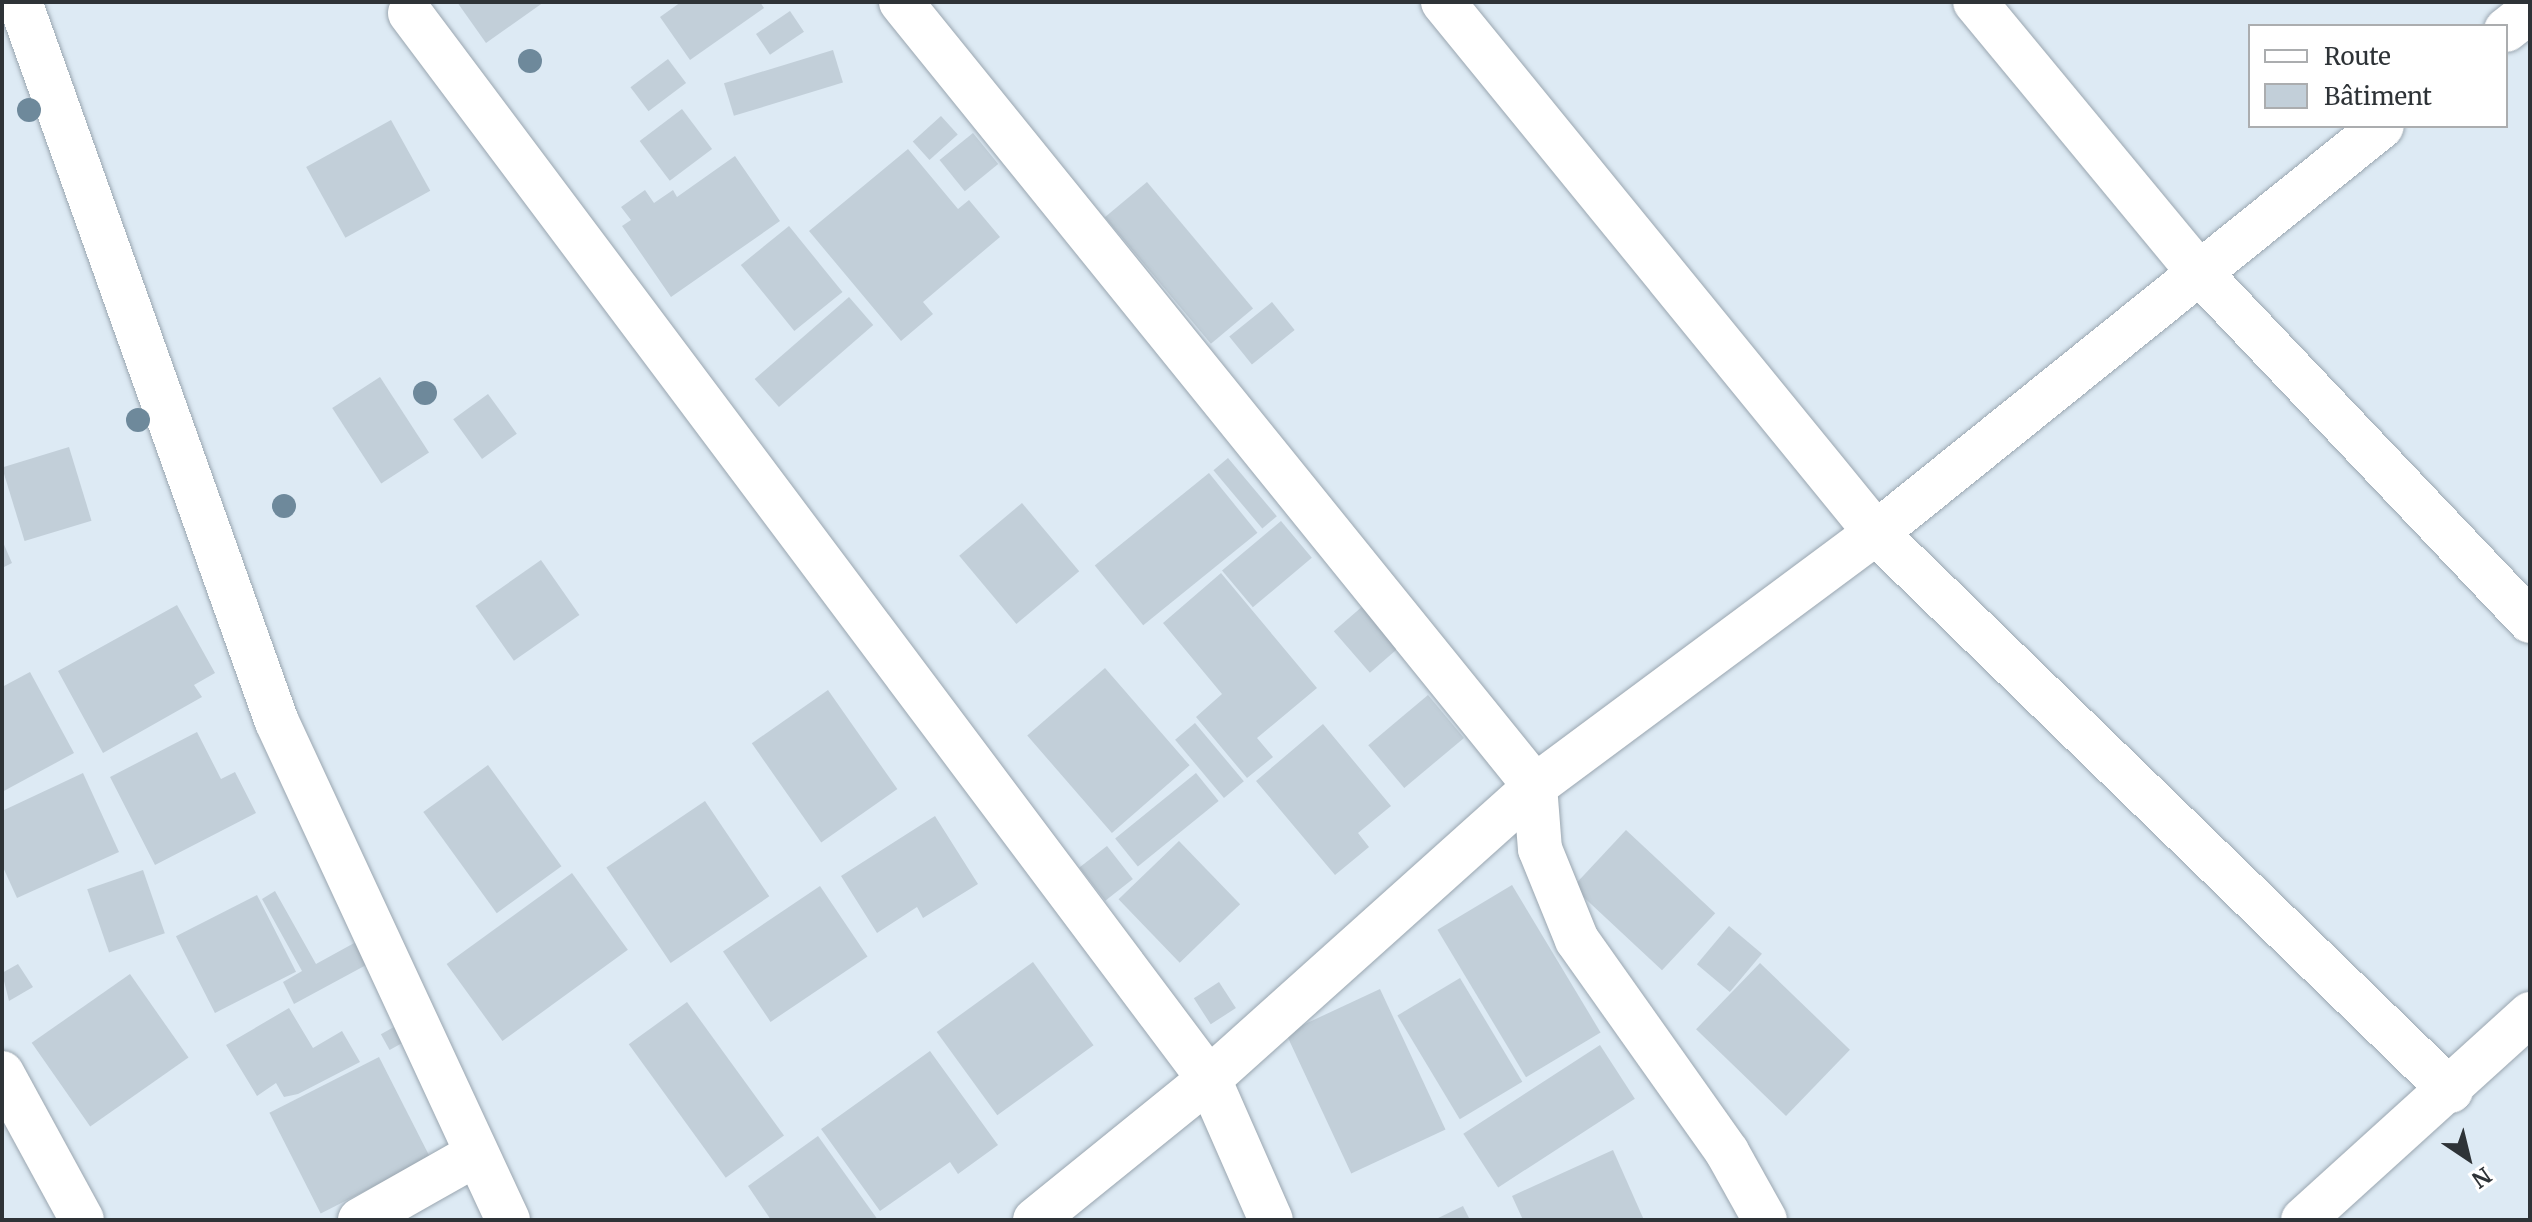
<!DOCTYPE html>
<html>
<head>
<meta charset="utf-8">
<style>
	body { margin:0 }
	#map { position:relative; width:2532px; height:1222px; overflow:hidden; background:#ddeaf4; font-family:Merriweather,serif }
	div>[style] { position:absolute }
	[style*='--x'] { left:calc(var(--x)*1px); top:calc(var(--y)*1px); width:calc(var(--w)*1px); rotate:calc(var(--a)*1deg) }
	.building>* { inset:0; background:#c2cfd9; transform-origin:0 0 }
	.roads { filter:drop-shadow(0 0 2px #9aa6b0) drop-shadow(0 0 2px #9aa6b0) }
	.street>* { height:44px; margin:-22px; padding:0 22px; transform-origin:22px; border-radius:22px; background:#fff }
	.trees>* { width:24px; height:24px; margin:-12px; border-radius:50%; background:#6e899b }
	span { translate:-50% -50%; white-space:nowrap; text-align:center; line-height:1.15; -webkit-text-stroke:6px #fff; paint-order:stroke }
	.frame { position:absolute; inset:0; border:4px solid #2e3337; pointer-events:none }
	.legend { position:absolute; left:2248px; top:24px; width:260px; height:104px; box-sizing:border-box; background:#fff; border:2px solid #abadaf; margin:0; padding:10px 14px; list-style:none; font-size:24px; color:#2e3337 }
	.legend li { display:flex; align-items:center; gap:16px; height:40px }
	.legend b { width:40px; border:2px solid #abadaf }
	.north { position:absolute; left:2428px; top:1118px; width:80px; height:80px; -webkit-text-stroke:6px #fff; paint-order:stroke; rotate:145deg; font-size:22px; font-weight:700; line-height:32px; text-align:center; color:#2e3337 }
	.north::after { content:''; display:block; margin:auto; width:28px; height:36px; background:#2e3337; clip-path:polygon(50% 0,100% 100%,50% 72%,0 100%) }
</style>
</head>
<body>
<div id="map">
	<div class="building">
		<i style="clip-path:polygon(457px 2px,544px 2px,486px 43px)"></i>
		<i style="clip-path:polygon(681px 2px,760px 2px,764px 8px,690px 60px,660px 17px)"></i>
		<i style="left:790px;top:11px;width:25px;height:41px;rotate:56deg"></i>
		<i style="left:833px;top:50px;width:34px;height:114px;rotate:73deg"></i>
		<i style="left:668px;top:59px;width:30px;height:47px;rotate:53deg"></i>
		<i style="left:682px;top:109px;width:50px;height:53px;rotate:53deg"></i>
		<i style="left:941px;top:116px;width:25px;height:38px;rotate:48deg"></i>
		<i style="left:391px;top:120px;width:81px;height:97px;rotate:61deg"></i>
		<i style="left:973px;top:133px;width:40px;height:43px;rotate:51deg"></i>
		<i style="clip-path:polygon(908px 149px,958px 209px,969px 200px,1000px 237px,923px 302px,933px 314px,901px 341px,809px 231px)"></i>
		<i style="clip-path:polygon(735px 156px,780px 221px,671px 297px,622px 226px,631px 220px,621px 207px,645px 190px,654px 203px,673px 190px,677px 197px)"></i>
		<i style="left:1147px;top:182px;width:165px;height:55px;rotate:50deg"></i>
		<i style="left:789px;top:226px;width:85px;height:62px;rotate:51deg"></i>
		<i style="left:849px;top:297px;width:37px;height:125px;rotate:49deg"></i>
		<i style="left:1272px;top:302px;width:36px;height:55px;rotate:51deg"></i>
		<i style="left:380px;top:377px;width:90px;height:57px;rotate:57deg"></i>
		<i style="left:488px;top:394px;width:49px;height:43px;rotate:54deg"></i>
		<i style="left:69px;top:447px;width:77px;height:70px;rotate:73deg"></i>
		<i style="left:1228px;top:458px;width:76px;height:19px;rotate:50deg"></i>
		<i style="left:1209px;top:473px;width:77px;height:147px;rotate:51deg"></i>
		<i style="left:1022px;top:503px;width:89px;height:82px;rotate:50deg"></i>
		<i style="left:1281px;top:521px;width:48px;height:77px;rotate:50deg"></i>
		<i style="clip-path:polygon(2px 540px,12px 563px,2px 568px)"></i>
		<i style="left:541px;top:560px;width:67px;height:80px;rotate:55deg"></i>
		<i style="clip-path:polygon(1221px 573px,1317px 688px,1257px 738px,1273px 757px,1247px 778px,1196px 717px,1222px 694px,1163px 623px)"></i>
		<i style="clip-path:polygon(177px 605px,215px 673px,194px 685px,202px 697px,103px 753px,58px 671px)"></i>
		<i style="left:1364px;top:605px;width:55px;height:40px;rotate:49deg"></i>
		<i style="left:1105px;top:668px;width:129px;height:103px;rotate:49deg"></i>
		<i style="clip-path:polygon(30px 672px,74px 753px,2px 792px,2px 687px)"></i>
		<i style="left:828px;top:690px;width:121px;height:93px;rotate:55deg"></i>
		<i style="left:1428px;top:695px;width:56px;height:78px;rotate:50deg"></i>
		<i style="left:1195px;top:723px;width:76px;height:26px;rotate:50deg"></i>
		<i style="clip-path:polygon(1323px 724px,1391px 806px,1358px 833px,1369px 847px,1335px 875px,1256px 781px)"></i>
		<i style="clip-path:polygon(197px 732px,221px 779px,235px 772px,256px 813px,155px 865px,110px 777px)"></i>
		<i style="left:488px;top:765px;width:125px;height:80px;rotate:54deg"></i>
		<i style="clip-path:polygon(83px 773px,119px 852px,17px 898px,2px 865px,2px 811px)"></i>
		<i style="left:1196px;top:773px;width:36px;height:104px;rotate:51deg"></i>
		<i style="left:705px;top:801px;width:115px;height:119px;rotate:56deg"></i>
		<i style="clip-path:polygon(935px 816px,978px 884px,923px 918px,917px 907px,877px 933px,841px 876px)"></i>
		<i style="left:1626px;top:830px;width:122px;height:78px;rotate:43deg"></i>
		<i style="left:1179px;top:841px;width:88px;height:84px;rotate:46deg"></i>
		<i style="left:1107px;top:846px;width:42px;height:35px;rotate:52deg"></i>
		<i style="left:143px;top:870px;width:67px;height:59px;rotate:71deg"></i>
		<i style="left:572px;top:873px;width:95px;height:155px;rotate:54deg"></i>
		<i style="left:1512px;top:885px;width:172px;height:87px;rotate:59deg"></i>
		<i style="left:820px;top:886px;width:85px;height:117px;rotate:56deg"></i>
		<i style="clip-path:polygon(275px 891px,316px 964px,356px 942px,368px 964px,294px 1004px,283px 982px,302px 971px,262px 899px)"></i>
		<i style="left:257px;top:895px;width:86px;height:91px;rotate:63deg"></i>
		<i style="left:1729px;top:926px;width:43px;height:50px;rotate:40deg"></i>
		<i style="left:1033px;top:962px;width:103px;height:119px;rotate:54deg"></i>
		<i style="left:1760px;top:963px;width:125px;height:92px;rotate:44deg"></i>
		<i style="clip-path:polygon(18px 964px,33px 987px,9px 1001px,2px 973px)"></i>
		<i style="left:130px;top:974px;width:102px;height:120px;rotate:55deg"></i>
		<i style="left:1460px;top:978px;width:121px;height:73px;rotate:59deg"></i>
		<i style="left:1219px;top:982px;width:31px;height:30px;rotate:57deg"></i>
		<i style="left:1380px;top:989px;width:155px;height:104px;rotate:65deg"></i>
		<i style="left:687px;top:1002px;width:165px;height:72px;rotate:54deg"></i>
		<i style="clip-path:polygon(289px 1008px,313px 1048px,342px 1031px,360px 1062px,298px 1094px,284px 1097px,276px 1083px,257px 1096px,226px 1045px)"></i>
		<i style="left:401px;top:1023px;width:18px;height:23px;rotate:61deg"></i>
		<i style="left:1600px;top:1045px;width:64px;height:163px;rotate:57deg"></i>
		<i style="clip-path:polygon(930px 1051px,998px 1145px,958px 1174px,950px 1162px,880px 1211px,821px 1129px)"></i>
		<i style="left:379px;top:1057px;width:113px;height:123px;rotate:63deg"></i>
		<i style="clip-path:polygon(818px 1136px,878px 1220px,771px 1220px,748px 1186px)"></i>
		<i style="clip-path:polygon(1613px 1150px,1644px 1220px,1523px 1220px,1512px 1196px)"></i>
		<i style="clip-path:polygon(1463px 1206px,1470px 1220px,1434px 1220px)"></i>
	</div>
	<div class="roads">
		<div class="street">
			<i style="--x:20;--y:2;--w:764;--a:70.36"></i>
			<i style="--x:277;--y:722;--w:549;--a:65.12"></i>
			<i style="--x:901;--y:2;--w:1008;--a:51.04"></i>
			<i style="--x:1535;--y:786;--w:63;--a:85.5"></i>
			<i style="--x:1540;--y:849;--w:98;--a:67.9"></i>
			<i style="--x:1577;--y:940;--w:260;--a:54.7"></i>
			<i style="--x:1727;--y:1152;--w:78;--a:60.8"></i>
			<i style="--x:1443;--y:2;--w:685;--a:50.8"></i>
			<i style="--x:1876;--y:533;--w:801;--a:44.14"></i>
			<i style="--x:1975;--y:2;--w:348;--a:50.4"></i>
			<i style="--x:2197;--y:270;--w:484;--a:46.5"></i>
			<i style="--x:410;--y:13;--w:1332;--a:53.15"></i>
			<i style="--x:1209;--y:1079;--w:154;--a:66.3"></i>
			<i style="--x:2506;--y:30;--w:31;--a:-38"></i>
			<i style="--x:2;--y:1073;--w:167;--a:61.4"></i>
			<i style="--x:360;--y:1220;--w:132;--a:-29.5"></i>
			<i style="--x:1035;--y:1220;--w:224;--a:-39"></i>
			<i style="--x:1209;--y:1079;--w:438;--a:-41.9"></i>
			<i style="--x:1535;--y:786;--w:425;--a:-36.6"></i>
			<i style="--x:1876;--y:533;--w:649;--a:-38.81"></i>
			<i style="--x:2303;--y:1220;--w:307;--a:-42.2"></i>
		</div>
	</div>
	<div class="trees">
		<i style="left:530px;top:61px"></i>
		<i style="left:29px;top:110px"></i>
		<i style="left:425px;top:393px"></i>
		<i style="left:138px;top:420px"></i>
		<i style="left:284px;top:506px"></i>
	</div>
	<div class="frame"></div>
	<ul class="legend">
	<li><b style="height:10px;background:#fff"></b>Route</li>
	<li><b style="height:22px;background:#c2cfd9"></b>Bâtiment</li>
	</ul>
	<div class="north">N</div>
</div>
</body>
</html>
